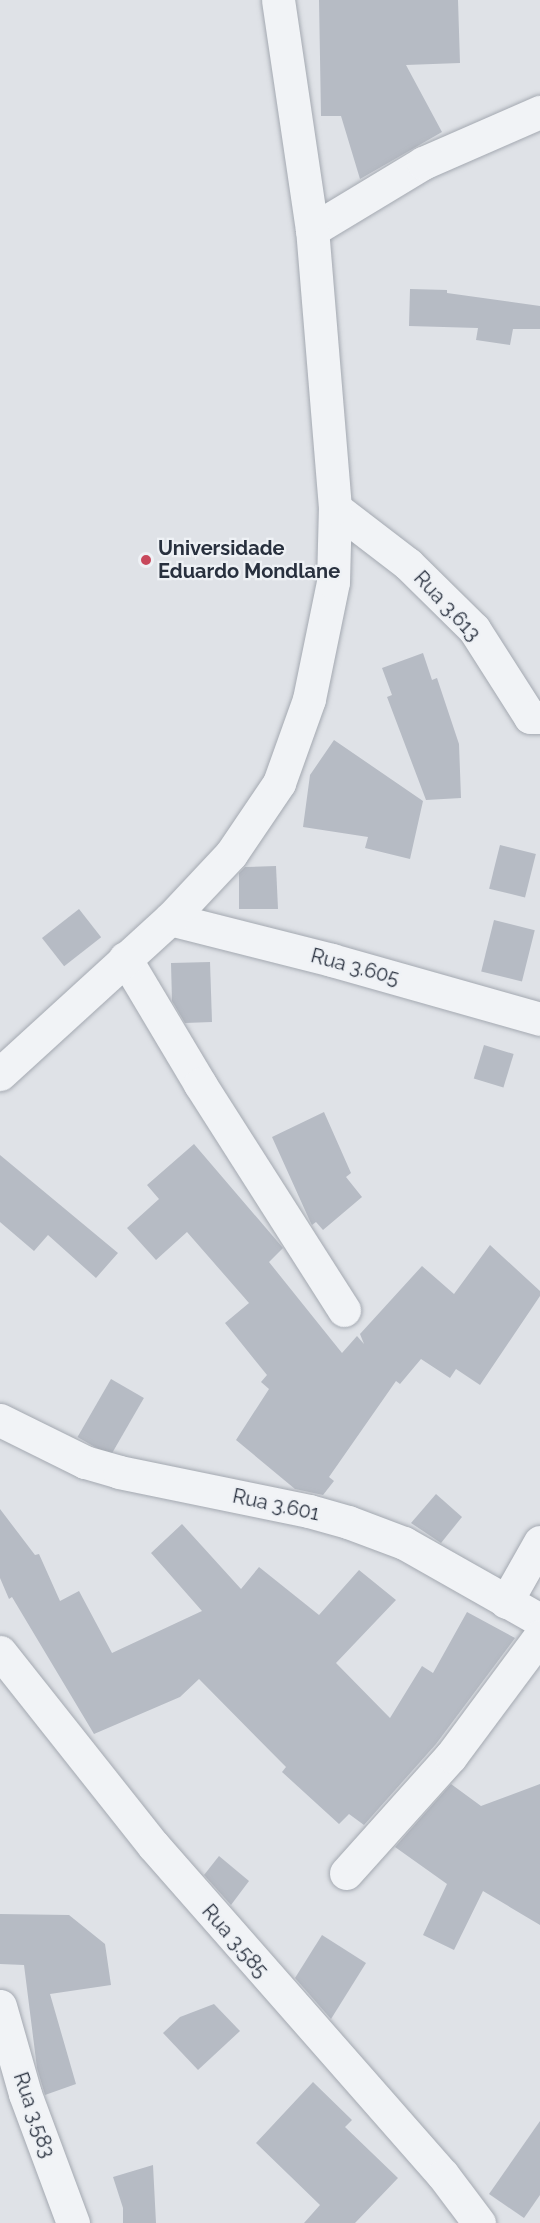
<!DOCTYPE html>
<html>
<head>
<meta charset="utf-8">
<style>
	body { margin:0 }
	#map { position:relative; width:540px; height:2223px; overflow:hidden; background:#dfe2e7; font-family:Raleway,sans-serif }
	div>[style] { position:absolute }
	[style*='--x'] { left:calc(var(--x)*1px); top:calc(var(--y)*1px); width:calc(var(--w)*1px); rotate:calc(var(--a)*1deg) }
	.building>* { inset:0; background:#b6bbc4; transform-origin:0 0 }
	.roads { filter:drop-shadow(0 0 2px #a4a9b1) drop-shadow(0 0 2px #a4a9b1) }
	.street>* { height:33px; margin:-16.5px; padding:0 16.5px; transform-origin:16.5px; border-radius:16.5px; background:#f1f3f6 }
	.dots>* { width:16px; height:16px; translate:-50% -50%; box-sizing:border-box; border:3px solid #eef1f5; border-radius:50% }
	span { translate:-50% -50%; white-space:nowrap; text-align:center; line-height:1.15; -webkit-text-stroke:4.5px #eef1f5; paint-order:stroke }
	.poi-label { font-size:20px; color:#28303e; font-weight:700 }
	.left { translate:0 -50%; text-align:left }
	.street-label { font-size:20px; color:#28303e }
</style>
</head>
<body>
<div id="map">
	<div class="building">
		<i style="clip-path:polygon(319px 0,458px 0,460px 63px,406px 65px,442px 132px,360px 179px,341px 116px,321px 116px)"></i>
		<i style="clip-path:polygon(410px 289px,447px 290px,447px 293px,540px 306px,540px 329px,513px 329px,510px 345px,476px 340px,478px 328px,409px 326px)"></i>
		<i style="clip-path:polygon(423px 653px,432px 680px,437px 678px,459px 744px,461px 798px,426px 800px,387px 697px,392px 695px,382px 668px)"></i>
		<i style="clip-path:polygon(334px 740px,423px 801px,410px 859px,365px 848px,368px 837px,303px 827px,310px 775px)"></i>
		<i style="left:500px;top:845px;width:37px;height:45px;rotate:14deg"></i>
		<i style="clip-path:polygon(276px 866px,278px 909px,239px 909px,239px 873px,245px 867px)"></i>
		<i style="left:79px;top:909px;width:36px;height:47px;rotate:52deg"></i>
		<i style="left:494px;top:920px;width:42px;height:53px;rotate:14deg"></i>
		<i style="clip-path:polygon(210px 962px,212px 1022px,185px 1023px,172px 1001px,171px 963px)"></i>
		<i style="left:484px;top:1045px;width:31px;height:35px;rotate:17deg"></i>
		<i style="clip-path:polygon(324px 1112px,351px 1173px,346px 1177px,362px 1197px,323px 1230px,316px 1222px,312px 1225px,309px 1219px,272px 1137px)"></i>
		<i style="clip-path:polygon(194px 1144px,283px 1248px,269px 1262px,342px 1353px,357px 1336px,364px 1344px,360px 1334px,422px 1266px,454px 1294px,490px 1245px,540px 1291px,540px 1296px,480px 1385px,456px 1369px,450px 1378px,421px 1359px,400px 1384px,396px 1381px,329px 1477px,334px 1481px,323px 1495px,295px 1489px,236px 1440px,269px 1389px,261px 1382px,267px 1375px,225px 1323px,249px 1303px,187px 1232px,156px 1260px,127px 1228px,159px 1199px,147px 1185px)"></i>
		<i style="clip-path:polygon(0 1155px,118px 1253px,96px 1278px,48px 1235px,34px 1251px,0 1222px)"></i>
		<i style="left:111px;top:1379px;width:38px;height:67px;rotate:30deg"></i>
		<i style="clip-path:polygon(436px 1494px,462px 1517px,441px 1543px,411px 1523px)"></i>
		<i style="clip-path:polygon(0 1509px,35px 1555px,39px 1554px,60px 1601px,79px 1591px,112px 1653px,202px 1611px,151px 1553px,182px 1524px,241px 1589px,259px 1567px,319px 1615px,359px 1570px,396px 1600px,336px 1663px,390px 1718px,422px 1666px,433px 1673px,467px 1612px,515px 1638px,436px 1744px,364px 1825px,349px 1814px,339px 1824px,282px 1772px,286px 1767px,199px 1679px,180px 1697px,94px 1734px,12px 1597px,9px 1599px,0 1578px)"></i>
		<i style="clip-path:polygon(451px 1784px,481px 1806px,540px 1784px,540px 1925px,483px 1891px,454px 1950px,423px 1935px,447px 1884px,395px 1847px)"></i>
		<i style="clip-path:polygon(219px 1856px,249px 1881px,231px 1905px,204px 1875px)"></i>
		<i style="clip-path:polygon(0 1914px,69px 1915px,105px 1944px,111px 1985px,50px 1994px,76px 2084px,45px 2095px,37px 2068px,24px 1965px,0 1964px)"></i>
		<i style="clip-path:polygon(322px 1935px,366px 1963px,331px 2019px,295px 1978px)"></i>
		<i style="clip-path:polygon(214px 2004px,240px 2031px,198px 2070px,163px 2033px,180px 2017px)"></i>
		<i style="clip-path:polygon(313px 2082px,352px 2120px,345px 2127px,398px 2178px,355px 2223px,304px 2223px,320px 2205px,256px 2143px)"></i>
		<i style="clip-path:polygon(540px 2121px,540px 2195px,524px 2218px,489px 2194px)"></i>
		<i style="clip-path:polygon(153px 2165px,156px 2223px,123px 2223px,123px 2208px,113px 2177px)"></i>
	</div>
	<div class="roads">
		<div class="street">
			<i style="--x:312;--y:230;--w:130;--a:-31.1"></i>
			<i style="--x:423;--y:163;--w:128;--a:-23.6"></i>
			<i style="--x:335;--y:508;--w:92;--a:37.5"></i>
			<i style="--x:408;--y:564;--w:93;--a:44.6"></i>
			<i style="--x:474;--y:629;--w:104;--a:57.5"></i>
			<i style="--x:530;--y:717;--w:10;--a:0"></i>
			<i style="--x:170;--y:919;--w:167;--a:14.2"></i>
			<i style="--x:332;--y:960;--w:216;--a:15.8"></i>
			<i style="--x:125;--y:958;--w:147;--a:59.2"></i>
			<i style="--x:200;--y:1084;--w:268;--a:57.5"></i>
			<i style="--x:0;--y:1074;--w:230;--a:-42.4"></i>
			<i style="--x:170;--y:919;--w:89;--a:-46.8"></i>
			<i style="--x:231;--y:854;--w:86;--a:-55.9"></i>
			<i style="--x:279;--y:783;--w:89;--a:-70.3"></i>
			<i style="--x:309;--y:699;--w:119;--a:-78.4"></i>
			<i style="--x:333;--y:582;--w:74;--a:-88.5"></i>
			<i style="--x:335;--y:508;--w:279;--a:-94.7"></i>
			<i style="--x:312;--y:230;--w:232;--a:-98.4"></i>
			<i style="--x:0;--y:1420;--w:95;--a:26.3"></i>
			<i style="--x:85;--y:1462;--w:35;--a:16"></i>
			<i style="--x:119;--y:1472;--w:194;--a:11.6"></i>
			<i style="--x:309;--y:1511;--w:41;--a:15.8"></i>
			<i style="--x:348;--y:1522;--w:60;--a:20.6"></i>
			<i style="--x:404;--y:1543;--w:156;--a:29.5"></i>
			<i style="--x:506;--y:1602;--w:69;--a:-60.5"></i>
			<i style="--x:0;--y:1652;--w:246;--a:51.6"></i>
			<i style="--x:153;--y:1845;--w:439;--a:48.7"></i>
			<i style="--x:443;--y:2175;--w:60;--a:53.1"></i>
			<i style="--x:346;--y:1873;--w:157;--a:-48.1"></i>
			<i style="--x:451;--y:1756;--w:149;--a:-53.4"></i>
			<i style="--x:0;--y:2006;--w:91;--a:74.1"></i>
			<i style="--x:25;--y:2094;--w:138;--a:69.6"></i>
		</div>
	</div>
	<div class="dots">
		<i style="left:146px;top:560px;background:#c8485c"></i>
	</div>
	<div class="poi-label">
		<span class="left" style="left:158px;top:560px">Universidade<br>Eduardo Mondlane</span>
	</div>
	<div class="street-label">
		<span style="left:447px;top:606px;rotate:47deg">Rua 3.613</span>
		<span style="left:355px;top:967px;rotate:15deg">Rua 3.605</span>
		<span style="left:276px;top:1505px;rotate:12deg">Rua 3.601</span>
		<span style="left:235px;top:1941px;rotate:49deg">Rua 3.585</span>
		<span style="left:34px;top:2115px;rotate:71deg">Rua 3.583</span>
	</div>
</div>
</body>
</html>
